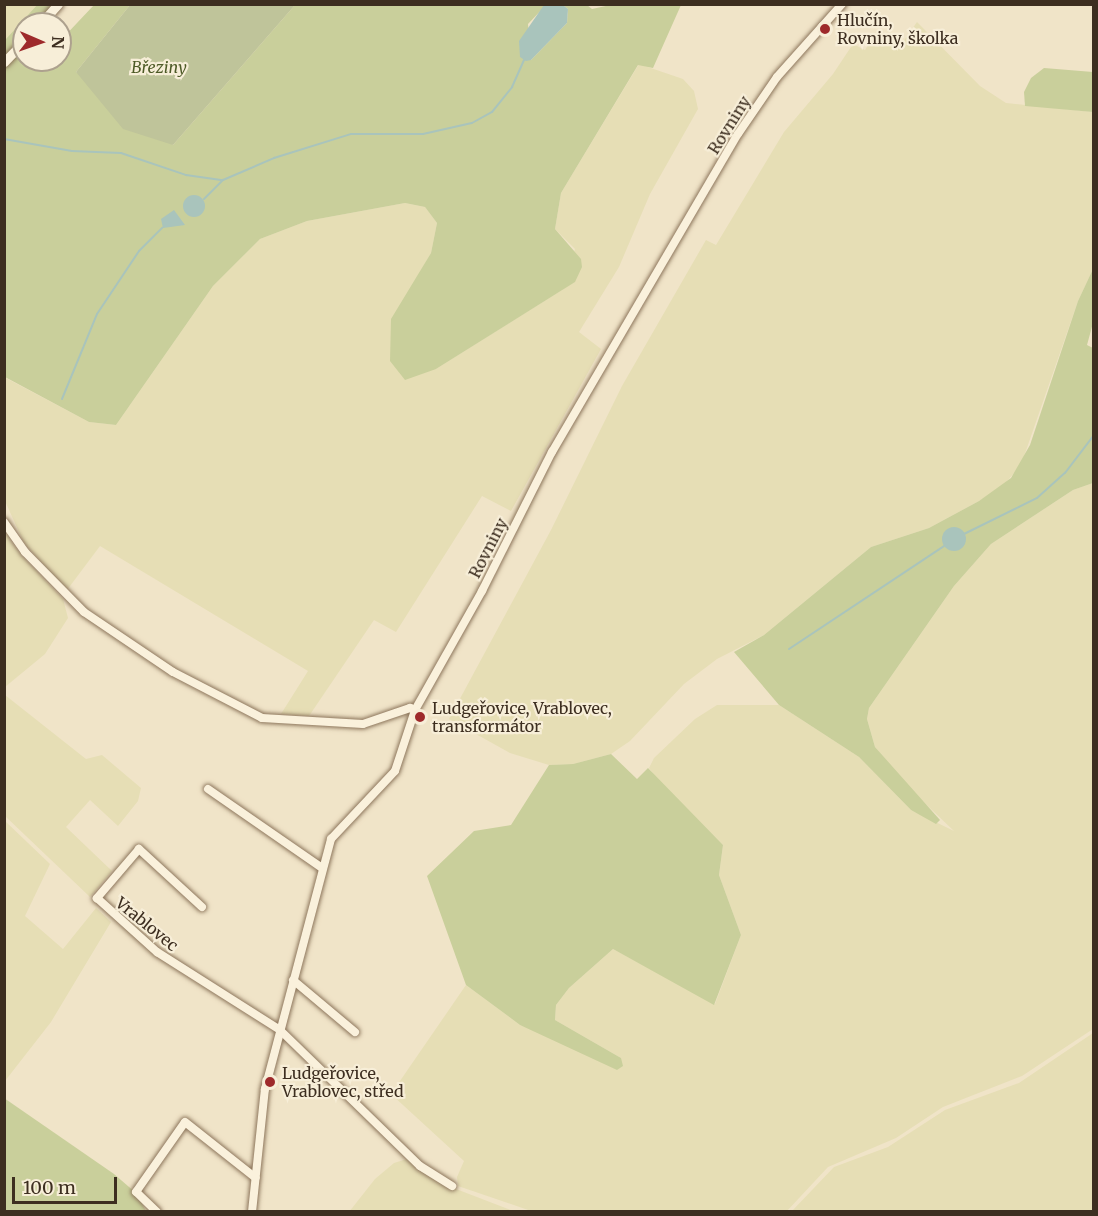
<!DOCTYPE html>
<html>
<head>
<meta charset="utf-8">
<style>
	body { margin:0 }
	#map { position:relative; width:1098px; height:1216px; overflow:hidden; background:#f0e4c8; font-family:Merriweather,serif }
	div>[style] { position:absolute }
	[style*='--x'] { left:calc(var(--x)*1px); top:calc(var(--y)*1px); width:calc(var(--w)*1px); rotate:calc(var(--a)*1deg) }
	.farmland>* { inset:0; background:#e6deb5 }
	.green>* { inset:0; background:#c9cf9b }
	.cemetery>* { inset:0; background:#bfc49a }
	.water>* { inset:0; background:#a9c4bc }
	.round { border-radius:50% }
	.stream>* { height:2px; margin:-1px; padding:0 1px; transform-origin:1px; border-radius:1px; background:#a9c4bc }
	.roads { filter:drop-shadow(0 0 2px #8d765c) drop-shadow(0 0 2px #8d765c) }
	.minor>* { height:8px; margin:-4px; padding:0 4px; transform-origin:4px; border-radius:4px; background:#faf1dc }
	.tertiary>* { height:9px; margin:-4.5px; padding:0 4.5px; transform-origin:4.5px; border-radius:4.5px; background:#faf1dc }
	.dots>* { width:16px; height:16px; translate:-50% -50%; box-sizing:border-box; border:3px solid #f7eed8; border-radius:50% }
	span { translate:-50% -50%; white-space:nowrap; text-align:center; line-height:1.15; -webkit-text-stroke:4.5px #f7eed8; paint-order:stroke }
	.poi-label { font-size:16px; color:#3d2e20 }
	.left { translate:0 -50%; text-align:left }
	.park-label { font-size:16px; color:#4d5a26; font-style:italic }
	.street-label { font-size:16px; color:#3d2e20 }
	.frame { position:absolute; inset:0; border:6px solid #3d2e20; pointer-events:none }
	.north { position:absolute; left:12px; top:12px; width:60px; height:60px; box-sizing:border-box; background:#f7eed8; border:2px solid #ada18e; border-radius:50%; rotate:92deg; font-size:16px; font-weight:700; line-height:24px; text-align:center; color:#3d2e20 }
	.north::after { content:''; display:block; margin:auto; width:21px; height:27px; background:#9e2a2b; clip-path:polygon(50% 0,100% 100%,50% 72%,0 100%) }
	.scale { position:absolute; left:12px; top:1177px; width:105px; height:27px; box-sizing:border-box; border:3px solid #3d2e20; border-top:0; padding-left:8px; font-size:18px; line-height:21px; white-space:nowrap; color:#3d2e20; -webkit-text-stroke:4px #f7eed8; paint-order:stroke }
</style>
</head>
<body>
<div id="map">
	<div class="farmland">
		<i style="clip-path:polygon(5px 5px,37px 5px,5px 40px)"></i>
		<i style="clip-path:polygon(917px 22px,980px 86px,1006px 103px,1093px 112px,1093px 269px,1078px 301px,1021px 465px,1002px 487px,979px 501px,929px 528px,871px 547px,764px 635px,717px 659px,684px 684px,630px 741px,611px 754px,573px 764px,549px 765px,510px 753px,449px 719px,551px 530px,622px 386px,706px 240px,716px 245px,784px 132px,833px 74px,853px 44px,865px 50px,873px 37px,898px 49px)"></i>
		<i style="clip-path:polygon(639px 64px,683px 79px,694px 91px,698px 109px,650px 194px,619px 267px,579px 332px,601px 349px,511px 511px,482px 496px,396px 632px,374px 620px,309px 716px,281px 714px,308px 671px,100px 546px,67px 590px,24px 543px,5px 501px,4px 377px,89px 422px,116px 425px,213px 286px,260px 239px,307px 221px,405px 203px,425px 207px,437px 223px,431px 253px,420px 272px,436px 369px,562px 290px,575px 249px,555px 229px,561px 193px)"></i>
		<i style="clip-path:polygon(1093px 483px,1093px 1029px,1022px 1076px,943px 1107px,896px 1138px,828px 1167px,787px 1211px,531px 1211px,458px 1186px,457px 1177px,464px 1161px,391px 1094px,466px 985px,520px 1025px,621px 1058px,555px 1020px,556px 1005px,569px 988px,613px 949px,715px 1004px,741px 935px,719px 875px,723px 845px,659px 782px,649px 768px,654px 758px,695px 719px,717px 705px,779px 705px,859px 757px,911px 810px,954px 831px,910px 789px,875px 747px,867px 719px,869px 708px,954px 586px,991px 544px,1073px 490px)"></i>
		<i style="clip-path:polygon(4px 531px,21px 555px,63px 599px,68px 618px,45px 654px,5px 687px)"></i>
		<i style="clip-path:polygon(5px 695px,86px 759px,102px 755px,141px 788px,138px 801px,118px 826px,90px 800px,66px 827px,112px 871px,90px 897px,5px 816px)"></i>
		<i style="clip-path:polygon(4px 820px,50px 864px,25px 916px,63px 949px,96px 908px,111px 922px,51px 1022px,5px 1081px)"></i>
		<i style="clip-path:polygon(1093px 1033px,1093px 1211px,792px 1211px,834px 1167px,888px 1147px,945px 1110px,1019px 1083px)"></i>
		<i style="clip-path:polygon(407px 1159px,443px 1184px,513px 1211px,349px 1212px,375px 1179px,394px 1163px)"></i>
	</div>
	<div class="green">
		<i style="clip-path:polygon(615px 4px,681px 5px,653px 68px,638px 65px,561px 193px,555px 229px,581px 259px,582px 267px,575px 282px,436px 369px,405px 380px,390px 361px,391px 319px,431px 253px,437px 223px,425px 207px,405px 203px,307px 221px,260px 239px,213px 286px,116px 425px,89px 422px,5px 377px,5px 40px,37px 5px,58px 5px,40px 24px,24px 24px,24px 60px,60px 60px,60px 41px,94px 5px,130px 5px,76px 72px,173px 145px,295px 5px,546px 5px,528px 24px,531px 60px,567px 23px,568px 9px,563px 5px,587px 5px,592px 9px)"></i>
		<i style="clip-path:polygon(1044px 68px,1093px 72px,1093px 112px,1025px 106px,1024px 92px,1031px 78px)"></i>
		<i style="clip-path:polygon(1093px 269px,1093px 323px,1087px 345px,1093px 348px,1093px 483px,1073px 490px,991px 544px,954px 586px,869px 708px,867px 719px,875px 747px,940px 820px,936px 824px,911px 810px,859px 757px,779px 705px,734px 652px,764px 635px,871px 547px,929px 528px,979px 501px,1011px 478px,1030px 445px,1078px 301px)"></i>
		<i style="clip-path:polygon(611px 754px,637px 779px,648px 768px,723px 845px,719px 875px,741px 935px,714px 1005px,613px 949px,569px 988px,556px 1005px,555px 1020px,621px 1058px,623px 1066px,617px 1070px,520px 1025px,466px 985px,427px 876px,474px 831px,511px 825px,549px 765px,573px 764px)"></i>
		<i style="clip-path:polygon(4px 1098px,114px 1174px,136px 1193px,146px 1211px,5px 1211px)"></i>
	</div>
	<div class="cemetery">
		<i style="clip-path:polygon(130px 5px,130px 4px,295px 5px,173px 145px,123px 129px,76px 72px)"></i>
	</div>
	<div class="water">
		<i style="clip-path:polygon(544px 5px,563px 5px,568px 9px,567px 23px,531px 60px,526px 61px,520px 57px,519px 41px)"></i>
		<i class="round" style="left:183px;top:195px;width:22px;height:22px"></i>
		<i style="clip-path:polygon(174px 210px,185px 225px,163px 228px,161px 219px)"></i>
		<i class="round" style="left:942px;top:527px;width:24px;height:24px"></i>
	</div>
	<div class="stream">
		<i style="--x:4;--y:139;--w:69;--a:10"></i>
		<i style="--x:72;--y:151;--w:49;--a:2.3"></i>
		<i style="--x:121;--y:153;--w:69;--a:18.7"></i>
		<i style="--x:186;--y:175;--w:37;--a:8"></i>
		<i style="--x:204;--y:199;--w:27;--a:-45"></i>
		<i style="--x:223;--y:180;--w:56;--a:-23.3"></i>
		<i style="--x:274;--y:158;--w:81;--a:-17.3"></i>
		<i style="--x:351;--y:134;--w:72;--a:0"></i>
		<i style="--x:423;--y:134;--w:50;--a:-12.7"></i>
		<i style="--x:472;--y:123;--w:23;--a:-29"></i>
		<i style="--x:492;--y:112;--w:32;--a:-51"></i>
		<i style="--x:512;--y:87;--w:32;--a:-66"></i>
		<i style="--x:62;--y:399;--w:92;--a:-67.6"></i>
		<i style="--x:97;--y:314;--w:76;--a:-56.3"></i>
		<i style="--x:139;--y:251;--w:33;--a:-45"></i>
		<i style="--x:964;--y:534;--w:81;--a:-26.3"></i>
		<i style="--x:1037;--y:498;--w:38;--a:-42"></i>
		<i style="--x:1065;--y:473;--w:48;--a:-52.7"></i>
		<i style="--x:789;--y:649;--w:186;--a:-33.6"></i>
	</div>
	<div class="roads">
		<div class="minor">
			<i style="--x:4;--y:522;--w:37;--a:55"></i>
			<i style="--x:25;--y:552;--w:84;--a:45.5"></i>
			<i style="--x:84;--y:612;--w:107;--a:34"></i>
			<i style="--x:173;--y:672;--w:100;--a:27.3"></i>
			<i style="--x:262;--y:718;--w:101;--a:3.4"></i>
			<i style="--x:363;--y:724;--w:50;--a:-18.8"></i>
			<i style="--x:410;--y:708;--w:5;--a:22"></i>
			<i style="--x:208;--y:789;--w:139;--a:34.7"></i>
			<i style="--x:202;--y:907;--w:86;--a:-137.4"></i>
			<i style="--x:139;--y:849;--w:65;--a:130.6"></i>
			<i style="--x:97;--y:898;--w:81;--a:42"></i>
			<i style="--x:157;--y:952;--w:146;--a:32.4"></i>
			<i style="--x:280;--y:1030;--w:195;--a:44.2"></i>
			<i style="--x:420;--y:1166;--w:38;--a:32"></i>
			<i style="--x:293;--y:980;--w:81;--a:40"></i>
			<i style="--x:157;--y:1212;--w:29;--a:-136"></i>
			<i style="--x:136;--y:1192;--w:85;--a:-55"></i>
			<i style="--x:185;--y:1122;--w:90;--a:38.3"></i>
			<i style="--x:252;--y:1212;--w:124;--a:-84"></i>
			<i style="--x:265;--y:1089;--w:259;--a:-75.2"></i>
			<i style="--x:331;--y:839;--w:93;--a:-46.7"></i>
			<i style="--x:395;--y:771;--w:64;--a:-71.8"></i>
			<i style="--x:415;--y:710;--w:137;--a:-60.6"></i>
			<i style="--x:482;--y:591;--w:156;--a:-63.3"></i>
			<i style="--x:552;--y:452;--w:368;--a:-59.7"></i>
			<i style="--x:738;--y:134;--w:69;--a:-55.6"></i>
			<i style="--x:777;--y:77;--w:98;--a:-48.3"></i>
		</div>
		<div class="tertiary">
			<i style="--x:40;--y:24;--w:27;--a:-48"></i>
			<i style="--x:4;--y:62;--w:29;--a:-46"></i>
		</div>
	</div>
	<div class="dots">
		<i style="left:825px;top:29px;background:#9e2a2b"></i>
		<i style="left:420px;top:717px;background:#9e2a2b"></i>
		<i style="left:270px;top:1082px;background:#9e2a2b"></i>
	</div>
	<div class="poi-label">
		<span class="left" style="left:837px;top:29px">Hlučín,<br>Rovniny, školka</span>
		<span class="left" style="left:432px;top:717px">Ludgeřovice, Vrablovec,<br>transformátor</span>
		<span class="left" style="left:282px;top:1082px">Ludgeřovice,<br>Vrablovec, střed</span>
	</div>
	<div class="park-label">
		<span style="left:159px;top:67px">Březiny</span>
	</div>
	<div class="street-label">
		<span style="left:729px;top:125px;rotate:-58deg">Rovniny</span>
		<span style="left:488px;top:548px;rotate:-63deg">Rovniny</span>
		<span style="left:147px;top:924px;rotate:39deg">Vrablovec</span>
	</div>
	<div class="frame"></div>
	<div class="north">N</div>
	<div class="scale">100 m</div>
</div>
</body>
</html>
